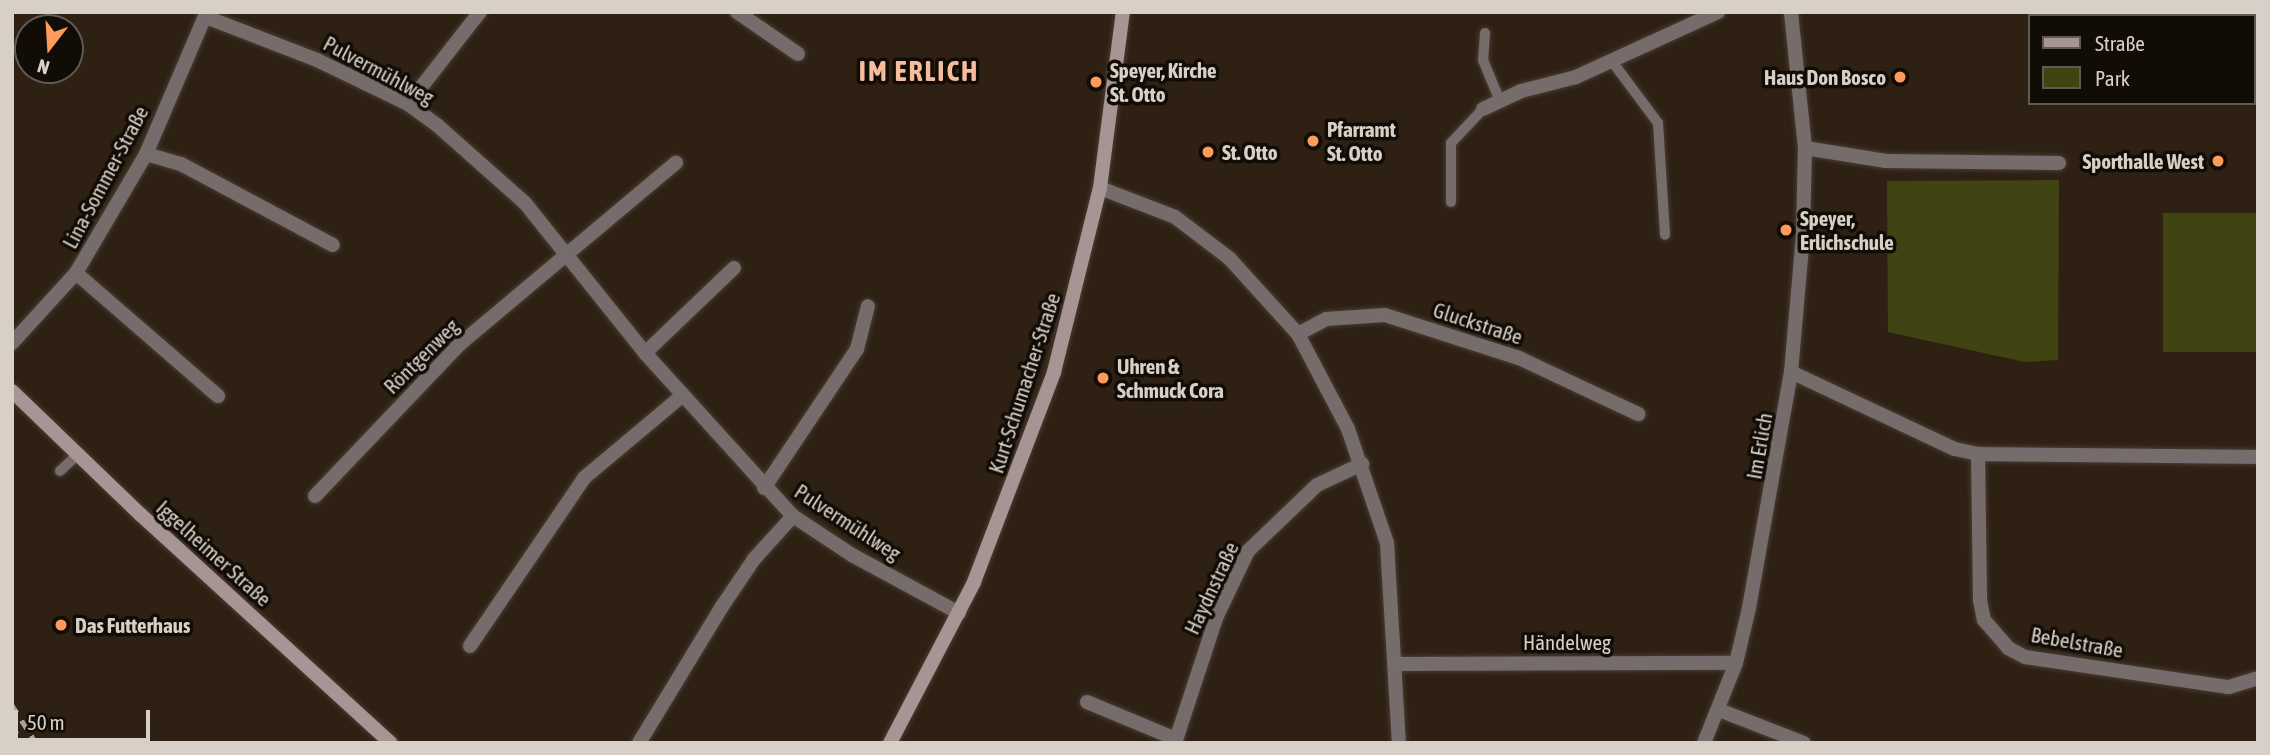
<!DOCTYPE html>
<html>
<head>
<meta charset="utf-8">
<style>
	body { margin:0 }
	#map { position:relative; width:2270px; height:755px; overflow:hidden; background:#2e2114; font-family:"Asap Condensed",sans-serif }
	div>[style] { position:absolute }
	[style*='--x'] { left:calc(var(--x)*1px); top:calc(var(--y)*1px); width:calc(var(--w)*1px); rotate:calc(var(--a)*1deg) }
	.green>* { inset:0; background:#404412; transform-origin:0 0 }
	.roads { filter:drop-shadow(0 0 2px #493d31) drop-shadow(0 0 2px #493d31) }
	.service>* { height:10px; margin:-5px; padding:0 5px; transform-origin:5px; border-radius:5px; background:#776c6c }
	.minor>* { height:14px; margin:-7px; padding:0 7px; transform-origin:7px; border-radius:7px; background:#776c6c }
	.secondary>* { height:14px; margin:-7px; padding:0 7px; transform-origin:7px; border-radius:7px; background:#a79596 }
	.rail>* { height:5px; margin-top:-2.5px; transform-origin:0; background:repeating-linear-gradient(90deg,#aaa097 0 9px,transparent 0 18px) }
	.dots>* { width:19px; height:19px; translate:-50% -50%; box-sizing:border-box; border:4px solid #120c07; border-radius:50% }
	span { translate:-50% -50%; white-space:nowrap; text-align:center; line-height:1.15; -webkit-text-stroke:7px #120c07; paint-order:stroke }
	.street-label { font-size:21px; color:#d8cfc7 }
	.poi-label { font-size:21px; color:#d8cfc7; font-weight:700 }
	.left { translate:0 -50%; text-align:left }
	.right { translate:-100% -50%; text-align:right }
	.district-label { font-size:28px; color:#f6bd9c; font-weight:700; letter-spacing:2px }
	.frame { position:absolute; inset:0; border:14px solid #d8cfc7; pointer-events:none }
	.legend { position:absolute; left:2028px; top:14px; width:228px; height:91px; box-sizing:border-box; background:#120c07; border:2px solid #615a54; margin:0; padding:9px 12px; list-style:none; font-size:21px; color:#d8cfc7 }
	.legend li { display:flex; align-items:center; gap:14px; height:35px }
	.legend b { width:35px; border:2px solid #615a54 }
	.north { position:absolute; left:14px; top:14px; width:70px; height:70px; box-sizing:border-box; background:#120c07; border:2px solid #615a54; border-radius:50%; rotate:197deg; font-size:19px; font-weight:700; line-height:28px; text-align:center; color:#d8cfc7 }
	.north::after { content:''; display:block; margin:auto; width:24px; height:32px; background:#ff9b5a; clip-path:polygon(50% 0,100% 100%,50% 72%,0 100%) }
	.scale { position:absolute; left:14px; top:710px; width:136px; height:32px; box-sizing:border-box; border:4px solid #d8cfc7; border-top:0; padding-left:9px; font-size:21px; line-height:24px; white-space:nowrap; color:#d8cfc7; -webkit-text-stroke:5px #120c07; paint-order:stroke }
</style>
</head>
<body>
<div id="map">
	<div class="green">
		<i style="clip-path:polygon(2059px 180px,2058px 360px,2025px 362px,1888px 332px,1887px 181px)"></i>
		<i style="left:2258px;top:213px;width:139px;height:95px;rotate:90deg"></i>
	</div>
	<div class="roads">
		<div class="service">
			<i style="--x:1485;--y:33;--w:27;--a:94"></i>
			<i style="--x:1483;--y:60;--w:44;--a:67.5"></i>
			<i style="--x:1611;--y:60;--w:79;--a:53.3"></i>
			<i style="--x:1658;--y:123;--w:112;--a:86.4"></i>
			<i style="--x:1451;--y:202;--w:59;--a:-90"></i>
			<i style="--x:1451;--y:143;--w:47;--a:-46.7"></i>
			<i style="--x:60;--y:471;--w:26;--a:-43"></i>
		</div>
		<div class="minor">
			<i style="--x:737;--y:12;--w:74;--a:34.5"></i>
			<i style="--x:206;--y:17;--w:119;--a:21.2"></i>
			<i style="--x:317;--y:60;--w:101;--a:25.8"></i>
			<i style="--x:408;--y:104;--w:36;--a:36"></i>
			<i style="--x:437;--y:125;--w:118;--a:41.6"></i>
			<i style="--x:525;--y:203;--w:192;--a:51.3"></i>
			<i style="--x:645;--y:353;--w:220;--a:47.8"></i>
			<i style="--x:793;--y:516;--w:71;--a:33.5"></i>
			<i style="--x:852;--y:555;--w:122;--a:28.5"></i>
			<i style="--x:408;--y:104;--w:117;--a:-52"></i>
			<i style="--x:1483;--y:109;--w:42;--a:-25.3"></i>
			<i style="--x:1521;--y:91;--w:57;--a:-14.3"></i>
			<i style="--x:1576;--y:77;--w:156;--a:-24.6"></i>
			<i style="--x:1805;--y:148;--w:82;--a:9.1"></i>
			<i style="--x:1886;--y:161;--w:173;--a:0.7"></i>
			<i style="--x:146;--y:154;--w:36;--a:16"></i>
			<i style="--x:181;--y:164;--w:172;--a:28.1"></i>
			<i style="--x:1100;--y:188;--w:80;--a:21.1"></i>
			<i style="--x:1175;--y:217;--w:68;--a:37.2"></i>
			<i style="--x:1229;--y:258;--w:103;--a:47.8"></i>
			<i style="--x:1298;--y:334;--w:107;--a:62.2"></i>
			<i style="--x:1348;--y:429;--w:120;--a:71.1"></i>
			<i style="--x:1387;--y:543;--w:200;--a:86.6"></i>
			<i style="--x:76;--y:273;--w:188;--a:40.9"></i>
			<i style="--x:1298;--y:334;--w:32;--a:-28"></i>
			<i style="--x:1326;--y:319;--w:59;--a:-3.9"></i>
			<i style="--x:1385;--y:315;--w:141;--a:17.8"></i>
			<i style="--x:1519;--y:358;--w:132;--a:25.2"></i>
			<i style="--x:12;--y:343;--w:95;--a:-47.6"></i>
			<i style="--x:76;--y:273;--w:138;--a:-59.5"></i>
			<i style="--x:146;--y:154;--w:155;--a:-66.8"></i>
			<i style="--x:645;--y:353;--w:123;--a:-43.7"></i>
			<i style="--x:1791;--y:372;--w:181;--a:25.2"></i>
			<i style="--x:1955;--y:449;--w:24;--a:12"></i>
			<i style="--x:1978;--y:454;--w:280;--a:0.6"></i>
			<i style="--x:1978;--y:454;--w:146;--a:89.2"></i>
			<i style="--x:1980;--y:600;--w:20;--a:79"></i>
			<i style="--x:1984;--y:620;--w:37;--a:49"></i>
			<i style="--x:2008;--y:648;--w:19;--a:28"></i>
			<i style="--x:2025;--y:657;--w:206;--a:8.4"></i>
			<i style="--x:2229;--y:687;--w:30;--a:-17"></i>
			<i style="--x:764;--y:488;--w:167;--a:-56.2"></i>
			<i style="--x:857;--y:349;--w:44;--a:-75.7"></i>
			<i style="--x:315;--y:496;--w:210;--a:-46.4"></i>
			<i style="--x:460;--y:344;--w:282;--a:-40"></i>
			<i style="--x:470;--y:646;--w:203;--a:-55.8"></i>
			<i style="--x:584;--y:478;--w:129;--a:-40"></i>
			<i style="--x:1397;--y:664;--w:339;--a:-0.2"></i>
			<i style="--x:1087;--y:702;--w:96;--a:22.6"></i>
			<i style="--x:1719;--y:710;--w:91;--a:21.2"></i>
			<i style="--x:639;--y:743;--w:158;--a:-58.7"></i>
			<i style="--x:721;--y:608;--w:59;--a:-56"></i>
			<i style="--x:754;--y:559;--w:58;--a:-47.8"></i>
			<i style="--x:1175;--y:743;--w:132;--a:-71.8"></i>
			<i style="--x:1216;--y:618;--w:74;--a:-64.5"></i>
			<i style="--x:1248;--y:551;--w:95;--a:-43.7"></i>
			<i style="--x:1317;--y:485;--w:50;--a:-25"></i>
			<i style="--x:1704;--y:743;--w:86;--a:-68.2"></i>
			<i style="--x:1736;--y:663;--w:57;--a:-76.7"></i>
			<i style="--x:1749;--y:608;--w:240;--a:-79.9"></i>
			<i style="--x:1791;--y:372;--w:138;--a:-85"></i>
			<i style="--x:1803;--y:235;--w:87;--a:-88.7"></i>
			<i style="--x:1805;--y:148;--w:137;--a:-95.9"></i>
		</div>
		<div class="secondary">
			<i style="--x:12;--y:391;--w:179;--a:43.9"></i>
			<i style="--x:141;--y:515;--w:338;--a:42.4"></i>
			<i style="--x:890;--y:743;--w:182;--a:-62.4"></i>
			<i style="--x:974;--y:582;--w:225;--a:-69.1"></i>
			<i style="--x:1054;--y:372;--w:190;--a:-76"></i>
			<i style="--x:1100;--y:188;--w:177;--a:-82.6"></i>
		</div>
	</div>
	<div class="rail">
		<i style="--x:12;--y:705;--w:45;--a:57.7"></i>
		<i style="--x:12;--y:726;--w:20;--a:57"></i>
	</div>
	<div class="dots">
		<i style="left:1900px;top:77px;background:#ff9b5a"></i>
		<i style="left:1096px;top:82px;background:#ff9b5a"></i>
		<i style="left:1313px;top:141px;background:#ff9b5a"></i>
		<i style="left:1208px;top:152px;background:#ff9b5a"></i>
		<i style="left:2218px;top:161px;background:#ff9b5a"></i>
		<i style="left:1786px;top:230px;background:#ff9b5a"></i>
		<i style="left:1103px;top:378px;background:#ff9b5a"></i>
		<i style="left:61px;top:625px;background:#ff9b5a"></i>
	</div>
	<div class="street-label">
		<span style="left:379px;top:70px;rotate:28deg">Pulvermühlweg</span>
		<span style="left:105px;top:177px;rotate:-62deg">Lina-Sommer-Straße</span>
		<span style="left:1478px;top:323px;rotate:18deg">Gluckstraße</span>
		<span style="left:421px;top:356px;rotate:-45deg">Röntgenweg</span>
		<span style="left:1024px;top:383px;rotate:-72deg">Kurt-Schumacher-Straße</span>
		<span style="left:1759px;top:446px;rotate:-80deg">Im Erlich</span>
		<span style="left:848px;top:522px;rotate:33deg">Pulvermühlweg</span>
		<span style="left:214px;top:553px;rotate:42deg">Iggelheimer Straße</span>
		<span style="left:1211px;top:588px;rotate:-65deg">Haydnstraße</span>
		<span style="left:1567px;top:642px">Händelweg</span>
		<span style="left:2077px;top:642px;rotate:10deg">Bebelstraße</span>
	</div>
	<div class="poi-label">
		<span class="left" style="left:1110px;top:82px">Speyer, Kirche<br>St. Otto</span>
		<span class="right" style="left:1886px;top:77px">Haus Don Bosco</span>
		<span class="left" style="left:1327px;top:141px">Pfarramt<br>St. Otto</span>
		<span class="left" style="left:1222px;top:152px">St. Otto</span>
		<span class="right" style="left:2204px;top:161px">Sporthalle West</span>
		<span class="left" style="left:1800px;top:230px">Speyer,<br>Erlichschule</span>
		<span class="left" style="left:1117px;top:378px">Uhren &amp;<br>Schmuck Cora</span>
		<span class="left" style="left:75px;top:625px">Das Futterhaus</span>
	</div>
	<div class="district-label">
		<span style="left:919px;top:71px">IM ERLICH</span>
	</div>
	<div class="frame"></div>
	<ul class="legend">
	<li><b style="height:9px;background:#a79596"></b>Straße</li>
	<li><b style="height:19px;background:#404412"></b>Park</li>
	</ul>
	<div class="north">N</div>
	<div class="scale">50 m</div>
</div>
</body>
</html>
